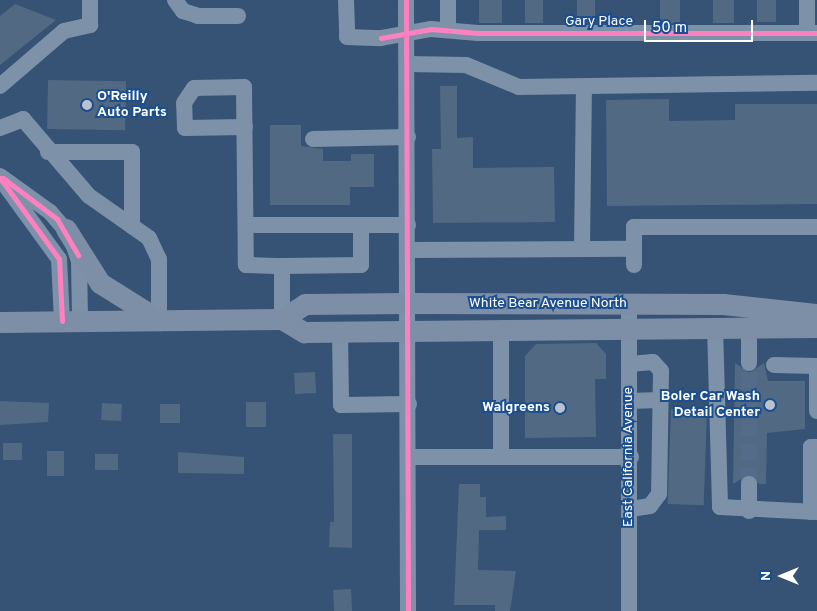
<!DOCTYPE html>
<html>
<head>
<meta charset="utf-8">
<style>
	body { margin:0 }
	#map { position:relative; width:817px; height:611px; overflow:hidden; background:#365274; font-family:Overpass,sans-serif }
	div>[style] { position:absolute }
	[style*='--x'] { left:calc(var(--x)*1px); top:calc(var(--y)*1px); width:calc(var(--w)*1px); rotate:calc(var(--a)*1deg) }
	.building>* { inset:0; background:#526984; transform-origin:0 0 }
	.minor-tunnel>* { height:16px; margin-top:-8px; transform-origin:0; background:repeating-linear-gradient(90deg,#546c89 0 16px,transparent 0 24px) }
	.minor>* { height:16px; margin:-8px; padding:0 8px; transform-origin:8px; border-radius:8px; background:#7d92a8 }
	.major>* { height:21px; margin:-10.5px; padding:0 10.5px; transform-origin:10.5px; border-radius:10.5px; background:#7d8ea7 }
	.cycleway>* { height:5px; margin:-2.5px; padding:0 2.5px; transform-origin:2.5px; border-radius:2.5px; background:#ff80c0 }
	.dots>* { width:14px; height:14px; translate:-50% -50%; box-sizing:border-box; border:2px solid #1b4f8f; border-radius:50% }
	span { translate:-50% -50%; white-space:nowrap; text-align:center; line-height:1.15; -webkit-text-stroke:4px #1b4f8f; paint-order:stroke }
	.street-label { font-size:14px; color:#fff }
	.poi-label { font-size:14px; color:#fff; font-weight:700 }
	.left { translate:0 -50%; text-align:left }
	.right { translate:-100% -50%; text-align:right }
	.north { position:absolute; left:757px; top:551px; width:50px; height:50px; -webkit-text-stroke:4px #1b4f8f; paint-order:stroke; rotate:270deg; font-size:14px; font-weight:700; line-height:20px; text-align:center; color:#fff }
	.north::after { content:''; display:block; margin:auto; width:18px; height:22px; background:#fff; clip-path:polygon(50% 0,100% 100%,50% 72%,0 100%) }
	.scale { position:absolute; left:644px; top:20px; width:109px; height:22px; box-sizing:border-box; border:2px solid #fff; border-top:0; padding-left:6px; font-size:15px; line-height:18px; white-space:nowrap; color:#fff; -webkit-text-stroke:4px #1b4f8f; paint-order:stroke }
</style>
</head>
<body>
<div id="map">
	<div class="building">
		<i style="left:479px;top:0;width:23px;height:23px"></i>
		<i style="left:525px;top:0;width:18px;height:23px"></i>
		<i style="left:577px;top:0;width:18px;height:23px"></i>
		<i style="left:660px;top:0;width:20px;height:23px"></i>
		<i style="left:713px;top:0;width:21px;height:23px"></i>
		<i style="left:757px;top:0;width:19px;height:22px"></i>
		<i style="clip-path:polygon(15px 4px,56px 20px,0 65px,0 16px)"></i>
		<i style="left:48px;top:80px;width:78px;height:49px;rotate:1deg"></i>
		<i style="clip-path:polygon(440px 86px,457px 86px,457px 138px,473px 137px,473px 168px,554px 167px,555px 222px,433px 223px,432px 149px,441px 149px)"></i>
		<i style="clip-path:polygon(669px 99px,669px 121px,735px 120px,735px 104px,817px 104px,817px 204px,607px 206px,606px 100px)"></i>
		<i style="clip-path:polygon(270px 125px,301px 125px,301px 146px,323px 149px,323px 161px,351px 161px,351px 154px,374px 154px,374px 187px,350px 187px,350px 205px,270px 205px)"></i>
		<i style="clip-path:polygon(596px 343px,606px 354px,606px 379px,595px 379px,596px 437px,525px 438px,525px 356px,536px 344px)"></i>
		<i style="clip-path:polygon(735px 363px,749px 373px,764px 363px,768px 381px,805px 381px,805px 429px,767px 433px,766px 484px,759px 484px,749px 474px,733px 484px)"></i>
		<i style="left:315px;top:372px;width:21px;height:21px;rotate:87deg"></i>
		<i style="clip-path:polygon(0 401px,49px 403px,48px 422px,0 425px)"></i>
		<i style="left:246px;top:402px;width:20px;height:25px"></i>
		<i style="left:102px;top:403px;width:20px;height:17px;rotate:3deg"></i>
		<i style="left:160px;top:404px;width:20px;height:19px"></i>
		<i style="left:671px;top:409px;width:36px;height:95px;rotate:2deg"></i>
		<i style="clip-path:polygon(333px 434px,352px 434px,352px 548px,329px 547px,330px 522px,334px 522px)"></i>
		<i style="left:3px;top:443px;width:19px;height:17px"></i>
		<i style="left:47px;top:451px;width:17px;height:25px"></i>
		<i style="clip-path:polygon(178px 452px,244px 457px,244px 474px,178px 473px)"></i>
		<i style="left:118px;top:454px;width:16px;height:23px;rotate:90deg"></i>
		<i style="clip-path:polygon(459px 484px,480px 484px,480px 497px,486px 497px,486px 517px,506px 516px,506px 530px,479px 530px,478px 570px,516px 571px,510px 611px,495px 611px,495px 605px,454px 605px)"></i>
		<i style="left:351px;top:589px;width:22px;height:18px;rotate:87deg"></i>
	</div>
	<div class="minor-tunnel">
		<i style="--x:749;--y:484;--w:121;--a:-90"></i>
	</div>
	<div class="minor">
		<i style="--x:175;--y:0;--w:14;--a:54"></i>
		<i style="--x:183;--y:11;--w:16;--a:18"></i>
		<i style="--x:198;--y:16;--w:40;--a:0"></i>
		<i style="--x:346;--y:0;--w:37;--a:88"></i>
		<i style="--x:347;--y:37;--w:34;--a:2"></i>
		<i style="--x:381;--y:38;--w:51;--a:-10.2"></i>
		<i style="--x:431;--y:29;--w:47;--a:4.9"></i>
		<i style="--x:478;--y:33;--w:339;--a:0"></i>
		<i style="--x:406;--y:0;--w:611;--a:89.81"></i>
		<i style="--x:448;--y:0;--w:30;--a:90"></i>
		<i style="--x:807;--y:0;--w:33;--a:90"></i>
		<i style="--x:408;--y:64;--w:58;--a:1"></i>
		<i style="--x:466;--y:65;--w:57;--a:22.5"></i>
		<i style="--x:519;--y:87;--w:298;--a:-0.8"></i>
		<i style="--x:0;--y:86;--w:84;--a:-40.7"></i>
		<i style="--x:64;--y:31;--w:27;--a:-13"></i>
		<i style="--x:90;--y:25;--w:25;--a:-90"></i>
		<i style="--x:245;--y:127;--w:60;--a:179"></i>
		<i style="--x:185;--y:128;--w:25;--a:-92"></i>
		<i style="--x:184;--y:103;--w:18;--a:-56"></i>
		<i style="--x:194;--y:88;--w:50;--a:-1.1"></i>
		<i style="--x:244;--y:87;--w:178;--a:89.4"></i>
		<i style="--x:246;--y:265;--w:36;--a:2"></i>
		<i style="--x:282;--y:266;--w:53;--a:90"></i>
		<i style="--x:0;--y:128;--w:25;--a:-21"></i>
		<i style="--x:23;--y:119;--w:101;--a:49.4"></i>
		<i style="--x:89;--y:196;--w:73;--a:35"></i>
		<i style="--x:149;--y:238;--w:23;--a:65"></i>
		<i style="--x:159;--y:259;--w:61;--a:90"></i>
		<i style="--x:313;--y:139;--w:95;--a:-1.2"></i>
		<i style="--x:48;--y:152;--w:84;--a:0"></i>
		<i style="--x:132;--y:152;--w:74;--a:90"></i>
		<i style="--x:0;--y:176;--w:62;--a:35.8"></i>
		<i style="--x:50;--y:212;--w:30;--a:49"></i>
		<i style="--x:70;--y:235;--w:28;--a:71"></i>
		<i style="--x:79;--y:261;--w:60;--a:89"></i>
		<i style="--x:3;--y:182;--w:95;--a:54"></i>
		<i style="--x:59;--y:259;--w:62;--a:87.2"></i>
		<i style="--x:246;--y:225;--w:115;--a:0"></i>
		<i style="--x:582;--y:247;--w:160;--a:-89.3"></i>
		<i style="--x:408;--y:250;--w:226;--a:-0.3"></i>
		<i style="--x:634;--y:265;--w:38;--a:-90"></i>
		<i style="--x:634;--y:227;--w:183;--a:0"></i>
		<i style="--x:282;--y:266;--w:79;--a:-0.7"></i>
		<i style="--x:361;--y:265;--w:40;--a:-90"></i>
		<i style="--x:361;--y:225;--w:47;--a:0"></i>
		<i style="--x:629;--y:304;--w:307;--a:90"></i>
		<i style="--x:715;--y:326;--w:181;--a:88.4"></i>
		<i style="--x:720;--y:507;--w:97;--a:3"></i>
		<i style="--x:749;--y:327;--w:36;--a:90"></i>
		<i style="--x:340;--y:331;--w:74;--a:89.2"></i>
		<i style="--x:341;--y:405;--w:68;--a:-0.8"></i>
		<i style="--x:629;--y:364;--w:24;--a:-5"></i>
		<i style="--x:653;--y:362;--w:12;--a:48"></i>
		<i style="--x:661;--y:371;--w:123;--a:90.9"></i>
		<i style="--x:659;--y:494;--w:15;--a:127"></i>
		<i style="--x:650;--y:506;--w:20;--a:171"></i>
		<i style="--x:774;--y:365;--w:41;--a:1.4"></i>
		<i style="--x:817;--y:366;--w:45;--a:90"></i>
		<i style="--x:629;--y:401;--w:31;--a:-2"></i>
		<i style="--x:501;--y:453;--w:125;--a:-90"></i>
		<i style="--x:409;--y:457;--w:222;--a:0"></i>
		<i style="--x:749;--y:511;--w:27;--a:-90"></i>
		<i style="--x:811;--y:512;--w:65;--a:-90"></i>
		<i style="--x:811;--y:447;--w:6;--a:0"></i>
	</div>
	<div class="major">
		<i style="--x:66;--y:229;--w:64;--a:57.8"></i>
		<i style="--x:100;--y:283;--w:70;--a:32.1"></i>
		<i style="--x:282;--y:319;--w:26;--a:31"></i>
		<i style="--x:304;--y:332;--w:513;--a:-0.56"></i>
		<i style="--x:0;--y:322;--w:282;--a:-0.6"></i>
		<i style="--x:282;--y:319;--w:27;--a:-33"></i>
		<i style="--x:305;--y:304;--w:103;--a:-0.6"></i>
		<i style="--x:408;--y:303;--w:315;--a:0.2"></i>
		<i style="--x:723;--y:304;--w:95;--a:6.1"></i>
	</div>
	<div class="cycleway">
		<i style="--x:406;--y:0;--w:611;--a:89.81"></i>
		<i style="--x:381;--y:38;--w:51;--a:-10.2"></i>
		<i style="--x:431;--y:29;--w:47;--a:4.9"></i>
		<i style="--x:478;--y:33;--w:339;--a:0"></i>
		<i style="--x:0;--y:178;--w:100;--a:53.9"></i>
		<i style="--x:59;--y:259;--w:62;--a:87.2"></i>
		<i style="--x:3;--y:178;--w:68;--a:37.2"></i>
		<i style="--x:57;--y:219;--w:42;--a:59.7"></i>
	</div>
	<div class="dots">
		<i style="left:87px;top:105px;background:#b9c2ce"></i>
		<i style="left:770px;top:405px;background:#b9c2ce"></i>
		<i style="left:560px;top:408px;background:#b9c2ce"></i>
	</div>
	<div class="street-label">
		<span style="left:599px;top:22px">Gary Place</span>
		<span style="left:548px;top:304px">White Bear Avenue North</span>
		<span style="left:629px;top:457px;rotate:-90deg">East California Avenue</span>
	</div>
	<div class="poi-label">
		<span class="left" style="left:97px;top:105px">O'Reilly<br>Auto Parts</span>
		<span class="right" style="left:760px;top:405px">Boler Car Wash<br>Detail Center</span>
		<span class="right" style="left:550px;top:408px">Walgreens</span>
	</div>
	<div class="north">N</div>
	<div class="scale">50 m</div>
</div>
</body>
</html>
